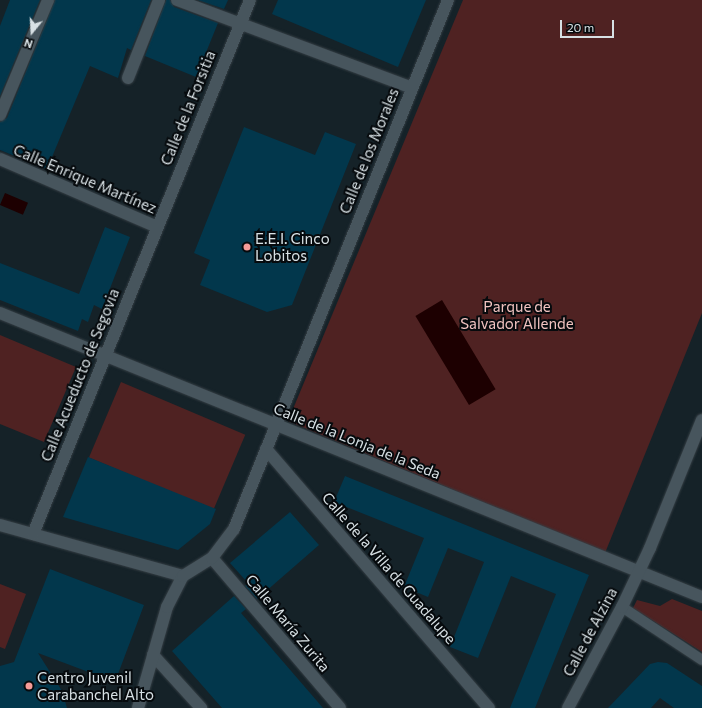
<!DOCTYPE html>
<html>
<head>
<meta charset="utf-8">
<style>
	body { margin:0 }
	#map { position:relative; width:702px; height:708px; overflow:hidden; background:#152228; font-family:Commissioner,sans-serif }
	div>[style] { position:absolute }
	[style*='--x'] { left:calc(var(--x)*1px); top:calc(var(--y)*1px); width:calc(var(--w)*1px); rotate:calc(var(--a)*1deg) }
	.green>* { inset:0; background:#4f2222; transform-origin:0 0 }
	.water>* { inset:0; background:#1d0001; transform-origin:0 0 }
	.building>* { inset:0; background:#02374c }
	.roads { filter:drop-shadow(0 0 1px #353e44) drop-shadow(0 0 1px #353e44) }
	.pedestrian>* { height:10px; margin:-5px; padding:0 5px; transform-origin:5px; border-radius:5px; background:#47555d }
	.minor>* { height:12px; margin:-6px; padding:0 6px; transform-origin:6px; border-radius:6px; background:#47555d }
	.dots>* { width:11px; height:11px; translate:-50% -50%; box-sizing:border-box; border:2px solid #060a0d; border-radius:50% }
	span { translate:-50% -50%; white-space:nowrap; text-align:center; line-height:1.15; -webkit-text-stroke:4px #060a0d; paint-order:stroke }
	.street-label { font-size:15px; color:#d7e0e4 }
	.poi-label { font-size:15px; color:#d7e0e4 }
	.left { translate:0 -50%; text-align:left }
	.park-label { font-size:15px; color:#f1c3c0 }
	.north { position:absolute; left:12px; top:12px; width:40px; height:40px; -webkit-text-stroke:3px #060a0d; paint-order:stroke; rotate:198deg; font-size:11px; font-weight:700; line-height:16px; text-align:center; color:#d7e0e4 }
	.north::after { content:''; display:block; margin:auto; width:14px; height:18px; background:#d7e0e4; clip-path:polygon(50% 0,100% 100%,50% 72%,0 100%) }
	.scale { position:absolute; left:560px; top:20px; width:54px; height:18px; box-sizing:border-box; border:2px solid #d7e0e4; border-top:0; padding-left:5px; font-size:12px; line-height:14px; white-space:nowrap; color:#d7e0e4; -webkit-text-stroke:3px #060a0d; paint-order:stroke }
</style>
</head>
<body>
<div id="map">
	<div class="green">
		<i style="clip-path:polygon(463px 0,702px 0,702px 313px,605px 553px,288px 421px)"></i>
		<i style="clip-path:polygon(0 335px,76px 367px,44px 442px,0 424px)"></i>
		<i style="left:121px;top:382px;width:135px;height:82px;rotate:23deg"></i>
		<i style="clip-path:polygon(0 584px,26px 594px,5px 649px,0 647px)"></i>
		<i style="clip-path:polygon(672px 599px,702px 611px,702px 652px,633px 608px,637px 600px,660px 606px)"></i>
	</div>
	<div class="water">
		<i style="left:5px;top:193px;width:25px;height:13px;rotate:23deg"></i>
		<i style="left:442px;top:300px;width:104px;height:31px;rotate:59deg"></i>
	</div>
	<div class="building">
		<i style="clip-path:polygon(10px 0,40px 0,0 96px,0 26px)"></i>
		<i style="clip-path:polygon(55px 0,151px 0,131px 50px,127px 48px,118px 78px,90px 66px,47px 169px,0 150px,0 122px,7px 118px)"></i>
		<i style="clip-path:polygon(166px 0,170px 0,174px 7px,218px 23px,196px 77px,145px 56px)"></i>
		<i style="clip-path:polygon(198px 0,228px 0,224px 9px)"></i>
		<i style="clip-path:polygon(278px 0,426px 0,398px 67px,272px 14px)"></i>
		<i style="clip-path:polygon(244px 127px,315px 155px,325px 132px,356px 144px,292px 305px,267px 312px,200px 285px,210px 260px,194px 253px)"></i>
		<i style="clip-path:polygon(105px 227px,130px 237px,102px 309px,94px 305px,88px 322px,82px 319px,78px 331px,0 300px,0 263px,79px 294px)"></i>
		<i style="clip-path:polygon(88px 457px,216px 509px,210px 524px,178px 550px,63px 517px)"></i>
		<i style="clip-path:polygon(345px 476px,589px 575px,535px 708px,510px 708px,556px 594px,511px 576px,478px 658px,450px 647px,484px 562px,448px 548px,428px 597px,404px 587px,424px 538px,334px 502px)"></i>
		<i style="clip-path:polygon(290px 512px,319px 545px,257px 599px,245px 586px,248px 583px,230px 563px)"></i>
		<i style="clip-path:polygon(50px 569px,144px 605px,115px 682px,38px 653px,62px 691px,67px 708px,0 708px,0 666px,14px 662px)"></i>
		<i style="clip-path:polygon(234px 596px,246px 609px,241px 613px,323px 708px,222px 708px,172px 651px)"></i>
		<i style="clip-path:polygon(658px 662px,667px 663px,702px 686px,702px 708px,674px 708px,660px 698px,651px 708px,608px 708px,650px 664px)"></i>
	</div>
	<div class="roads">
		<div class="pedestrian">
			<i style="--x:622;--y:607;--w:96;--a:33.5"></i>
		</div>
		<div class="minor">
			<i style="--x:177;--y:0;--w:251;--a:20.5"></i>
			<i style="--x:128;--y:78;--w:84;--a:-68.3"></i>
			<i style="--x:0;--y:115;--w:125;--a:-67.3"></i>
			<i style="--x:0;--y:159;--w:171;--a:23.4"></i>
			<i style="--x:0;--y:313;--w:757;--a:22.03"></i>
			<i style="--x:266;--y:449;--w:342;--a:49.3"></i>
			<i style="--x:0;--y:525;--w:190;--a:15.6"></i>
			<i style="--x:33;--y:534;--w:576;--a:-67.88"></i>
			<i style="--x:212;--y:558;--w:197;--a:49.5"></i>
			<i style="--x:153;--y:655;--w:72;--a:47.8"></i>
			<i style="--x:138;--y:708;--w:105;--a:-74"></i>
			<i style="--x:167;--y:607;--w:35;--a:-63"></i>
			<i style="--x:183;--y:576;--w:34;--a:-32"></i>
			<i style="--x:212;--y:558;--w:36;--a:-53"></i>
			<i style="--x:234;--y:529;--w:571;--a:-67.97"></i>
			<i style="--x:568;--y:708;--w:115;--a:-61.9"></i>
			<i style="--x:622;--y:607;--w:65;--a:-64.6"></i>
			<i style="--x:650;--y:548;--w:138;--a:-67.9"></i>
		</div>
	</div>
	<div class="dots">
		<i style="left:247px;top:247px;background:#f59b98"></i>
		<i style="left:29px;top:686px;background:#f59b98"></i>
	</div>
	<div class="street-label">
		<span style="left:188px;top:108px;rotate:-68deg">Calle de la Forsitia</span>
		<span style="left:369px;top:151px;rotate:-68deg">Calle de los Morales</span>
		<span style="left:85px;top:179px;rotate:23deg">Calle Enrique Martínez</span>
		<span style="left:80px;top:375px;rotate:-68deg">Calle Acueducto de Segovia</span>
		<span style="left:357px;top:441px;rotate:22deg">Calle de la Lonja de la Seda</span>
		<span style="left:389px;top:568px;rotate:49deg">Calle de la Villa de Guadalupe</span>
		<span style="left:288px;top:623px;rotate:50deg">Calle María Zurita</span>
		<span style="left:590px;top:632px;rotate:-62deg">Calle de Alzina</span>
	</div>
	<div class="poi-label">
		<span class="left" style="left:255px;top:247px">E.E.I. Cinco<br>Lobitos</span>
		<span class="left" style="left:37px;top:686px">Centro Juvenil<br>Carabanchel Alto</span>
	</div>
	<div class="park-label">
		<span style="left:517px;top:315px">Parque de<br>Salvador Allende</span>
	</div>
	<div class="north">N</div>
	<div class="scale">20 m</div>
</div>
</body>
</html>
